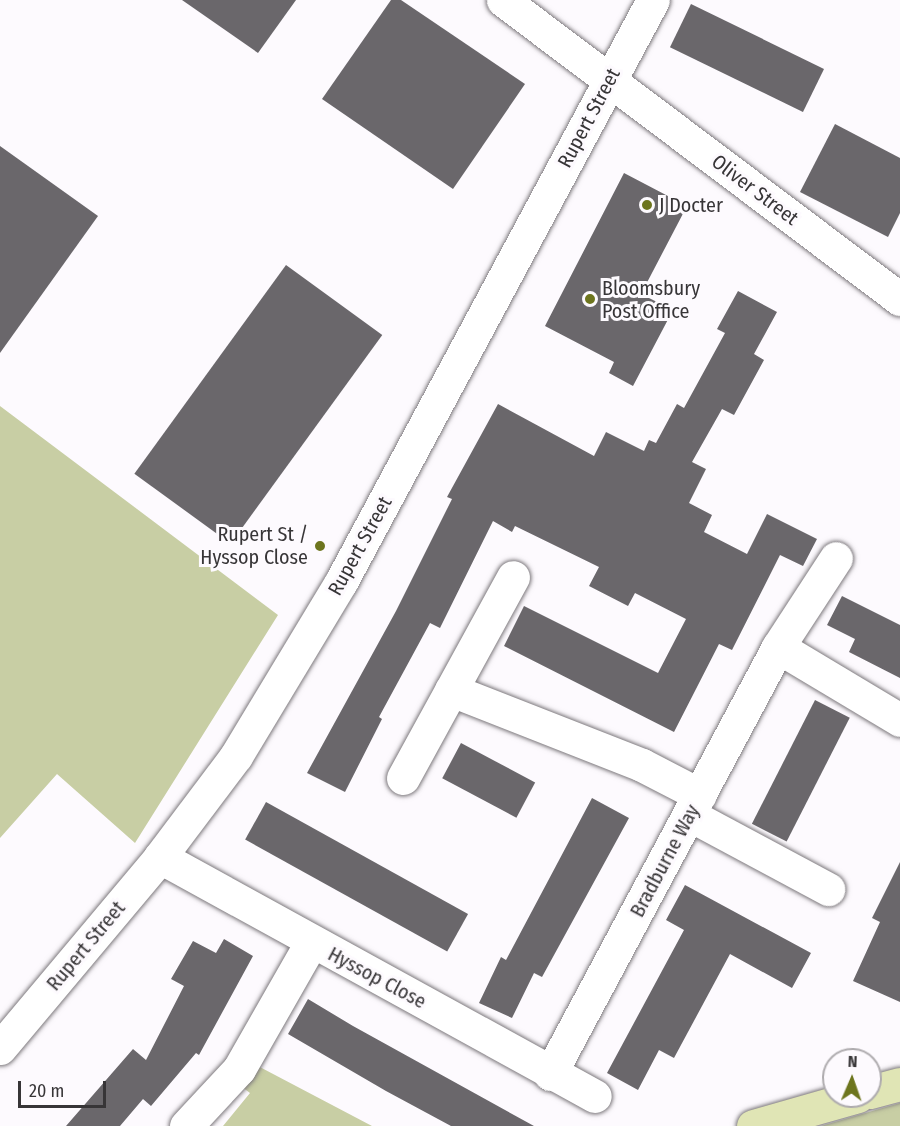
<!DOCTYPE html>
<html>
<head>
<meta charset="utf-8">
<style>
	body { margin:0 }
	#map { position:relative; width:900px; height:1126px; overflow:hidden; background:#fdfafe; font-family:"Fira Sans Condensed",sans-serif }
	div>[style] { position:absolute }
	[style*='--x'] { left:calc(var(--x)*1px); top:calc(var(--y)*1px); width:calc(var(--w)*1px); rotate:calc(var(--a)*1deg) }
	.green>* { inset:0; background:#c8cea4 }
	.building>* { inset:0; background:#6a676b; transform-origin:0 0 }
	.roads { filter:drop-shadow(0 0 2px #7d797d) drop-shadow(0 0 2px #7d797d) }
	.minor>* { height:33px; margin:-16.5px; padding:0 16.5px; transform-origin:16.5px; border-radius:16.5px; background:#fff }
	.major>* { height:33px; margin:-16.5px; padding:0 16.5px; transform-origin:16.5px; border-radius:16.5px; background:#e0e5b5 }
	.dots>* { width:16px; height:16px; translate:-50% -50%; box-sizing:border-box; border:3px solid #fdfafe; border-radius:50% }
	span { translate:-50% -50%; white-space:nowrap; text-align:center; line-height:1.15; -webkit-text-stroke:6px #fdfafe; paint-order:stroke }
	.street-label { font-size:20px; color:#373537 }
	.poi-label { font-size:20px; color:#373537 }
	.left { translate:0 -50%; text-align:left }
	.right { translate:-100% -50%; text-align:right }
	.north { position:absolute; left:822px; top:1048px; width:60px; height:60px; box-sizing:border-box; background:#fdfafe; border:2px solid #aeabae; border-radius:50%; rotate:2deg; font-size:16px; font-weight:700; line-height:24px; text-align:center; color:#373537 }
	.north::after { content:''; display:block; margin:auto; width:21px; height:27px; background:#6d751e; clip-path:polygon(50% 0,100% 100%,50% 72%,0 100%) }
	.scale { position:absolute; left:18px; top:1081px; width:88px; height:27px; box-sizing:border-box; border:3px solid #373537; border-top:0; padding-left:8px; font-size:18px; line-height:21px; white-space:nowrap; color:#373537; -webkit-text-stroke:4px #fdfafe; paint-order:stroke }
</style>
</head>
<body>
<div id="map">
	<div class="green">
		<i style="clip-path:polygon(0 406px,278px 615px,135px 843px,57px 774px,0 838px)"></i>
		<i style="clip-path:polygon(256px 1065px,372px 1126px,223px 1126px,250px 1093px,238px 1084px)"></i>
		<i style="clip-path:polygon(900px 1103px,900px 1126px,821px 1126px,879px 1109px)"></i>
	</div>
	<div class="building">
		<i style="clip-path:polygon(182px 0,296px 0,258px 53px)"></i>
		<i style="clip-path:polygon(391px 0,401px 0,525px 84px,453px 189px,322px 99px)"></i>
		<i style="left:691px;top:4px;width:148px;height:48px;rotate:26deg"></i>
		<i style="clip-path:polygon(835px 124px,900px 158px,900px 213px,888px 237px,800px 192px)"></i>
		<i style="clip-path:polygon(0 146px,98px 216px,0 353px)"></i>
		<i style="clip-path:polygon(624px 173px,687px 206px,641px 294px,673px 310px,633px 386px,609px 373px,614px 362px,545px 326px)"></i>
		<i style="left:286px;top:265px;width:119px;height:258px;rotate:36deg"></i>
		<i style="clip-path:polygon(738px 291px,777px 312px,754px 354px,764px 360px,734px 415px,722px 409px,692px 462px,706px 469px,689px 503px,712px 515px,704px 532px,747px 554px,767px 514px,817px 539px,803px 566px,780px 555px,732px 650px,719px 644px,674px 732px,504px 646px,524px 606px,658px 673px,686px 619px,635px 593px,628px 606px,589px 586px,599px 567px,515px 526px,512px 532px,493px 521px,440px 628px,430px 623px,379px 717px,382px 719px,345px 792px,307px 773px,396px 611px,452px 499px,447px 497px,498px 404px,594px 456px,606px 432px,644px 451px,649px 440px,656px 443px,677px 404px,684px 408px,725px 333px,717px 329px)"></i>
		<i style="clip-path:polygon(842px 596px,900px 625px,900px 678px,849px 652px,855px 639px,827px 625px)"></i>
		<i style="left:815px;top:700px;width:39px;height:139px;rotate:27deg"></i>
		<i style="left:461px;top:743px;width:84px;height:40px;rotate:28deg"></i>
		<i style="clip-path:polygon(592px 798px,629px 818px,542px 977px,534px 973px,512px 1018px,479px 1003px,501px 957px,506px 960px)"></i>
		<i style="left:266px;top:802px;width:231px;height:43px;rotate:29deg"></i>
		<i style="clip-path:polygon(900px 862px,900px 1002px,853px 981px,880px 922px,872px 918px)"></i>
		<i style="clip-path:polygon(685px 885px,811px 953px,792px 988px,730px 954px,674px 1058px,659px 1050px,638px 1090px,607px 1073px,684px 930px,666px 920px)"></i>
		<i style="clip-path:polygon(224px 939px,253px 956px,199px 1055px,196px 1053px,151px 1106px,143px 1099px,120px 1126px,66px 1126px,133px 1049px,146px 1060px,184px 986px,171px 979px,193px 941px,216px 953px)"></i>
		<i style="clip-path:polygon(308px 999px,353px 1026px,534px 1126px,451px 1126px,386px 1091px,288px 1034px)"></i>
	</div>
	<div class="roads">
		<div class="minor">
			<i style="--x:503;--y:0;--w:497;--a:37"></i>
			<i style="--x:778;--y:647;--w:106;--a:-56.9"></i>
			<i style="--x:451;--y:690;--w:205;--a:21.4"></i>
			<i style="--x:642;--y:765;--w:65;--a:27.3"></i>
			<i style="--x:403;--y:778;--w:229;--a:-61.3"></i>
			<i style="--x:690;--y:815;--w:157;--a:28.2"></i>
			<i style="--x:160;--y:857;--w:496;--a:28.8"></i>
			<i style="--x:0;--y:1048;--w:249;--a:-50"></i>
			<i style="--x:160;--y:857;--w:126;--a:-53"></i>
			<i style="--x:236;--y:756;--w:203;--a:-58.9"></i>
			<i style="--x:341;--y:582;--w:660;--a:-61.81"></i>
			<i style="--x:550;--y:1074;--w:484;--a:-61.9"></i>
			<i style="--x:778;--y:647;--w:142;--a:30.9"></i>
			<i style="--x:186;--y:1126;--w:78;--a:-47.1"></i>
			<i style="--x:239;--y:1069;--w:145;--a:-60.3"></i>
		</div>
		<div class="major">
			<i style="--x:870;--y:1092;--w:31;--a:-15"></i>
			<i style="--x:753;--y:1126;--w:109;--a:-15.9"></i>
		</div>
	</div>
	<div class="dots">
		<i style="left:647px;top:205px;background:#6d751e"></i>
		<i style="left:590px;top:299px;background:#6d751e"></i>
		<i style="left:320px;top:546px;background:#6d751e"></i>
	</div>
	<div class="street-label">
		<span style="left:589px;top:118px;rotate:-62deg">Rupert Street</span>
		<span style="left:755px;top:190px;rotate:37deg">Oliver Street</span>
		<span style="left:360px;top:546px;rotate:-61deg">Rupert Street</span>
		<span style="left:665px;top:861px;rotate:-62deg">Bradburne Way</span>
		<span style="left:86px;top:946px;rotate:-50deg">Rupert Street</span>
		<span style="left:377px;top:978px;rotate:28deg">Hyssop Close</span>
	</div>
	<div class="poi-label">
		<span class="left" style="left:659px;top:205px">J Docter</span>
		<span class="left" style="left:602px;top:300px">Bloomsbury<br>Post Office</span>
		<span class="right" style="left:308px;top:546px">Rupert St /<br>Hyssop Close</span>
	</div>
	<div class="north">N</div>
	<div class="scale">20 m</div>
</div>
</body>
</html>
